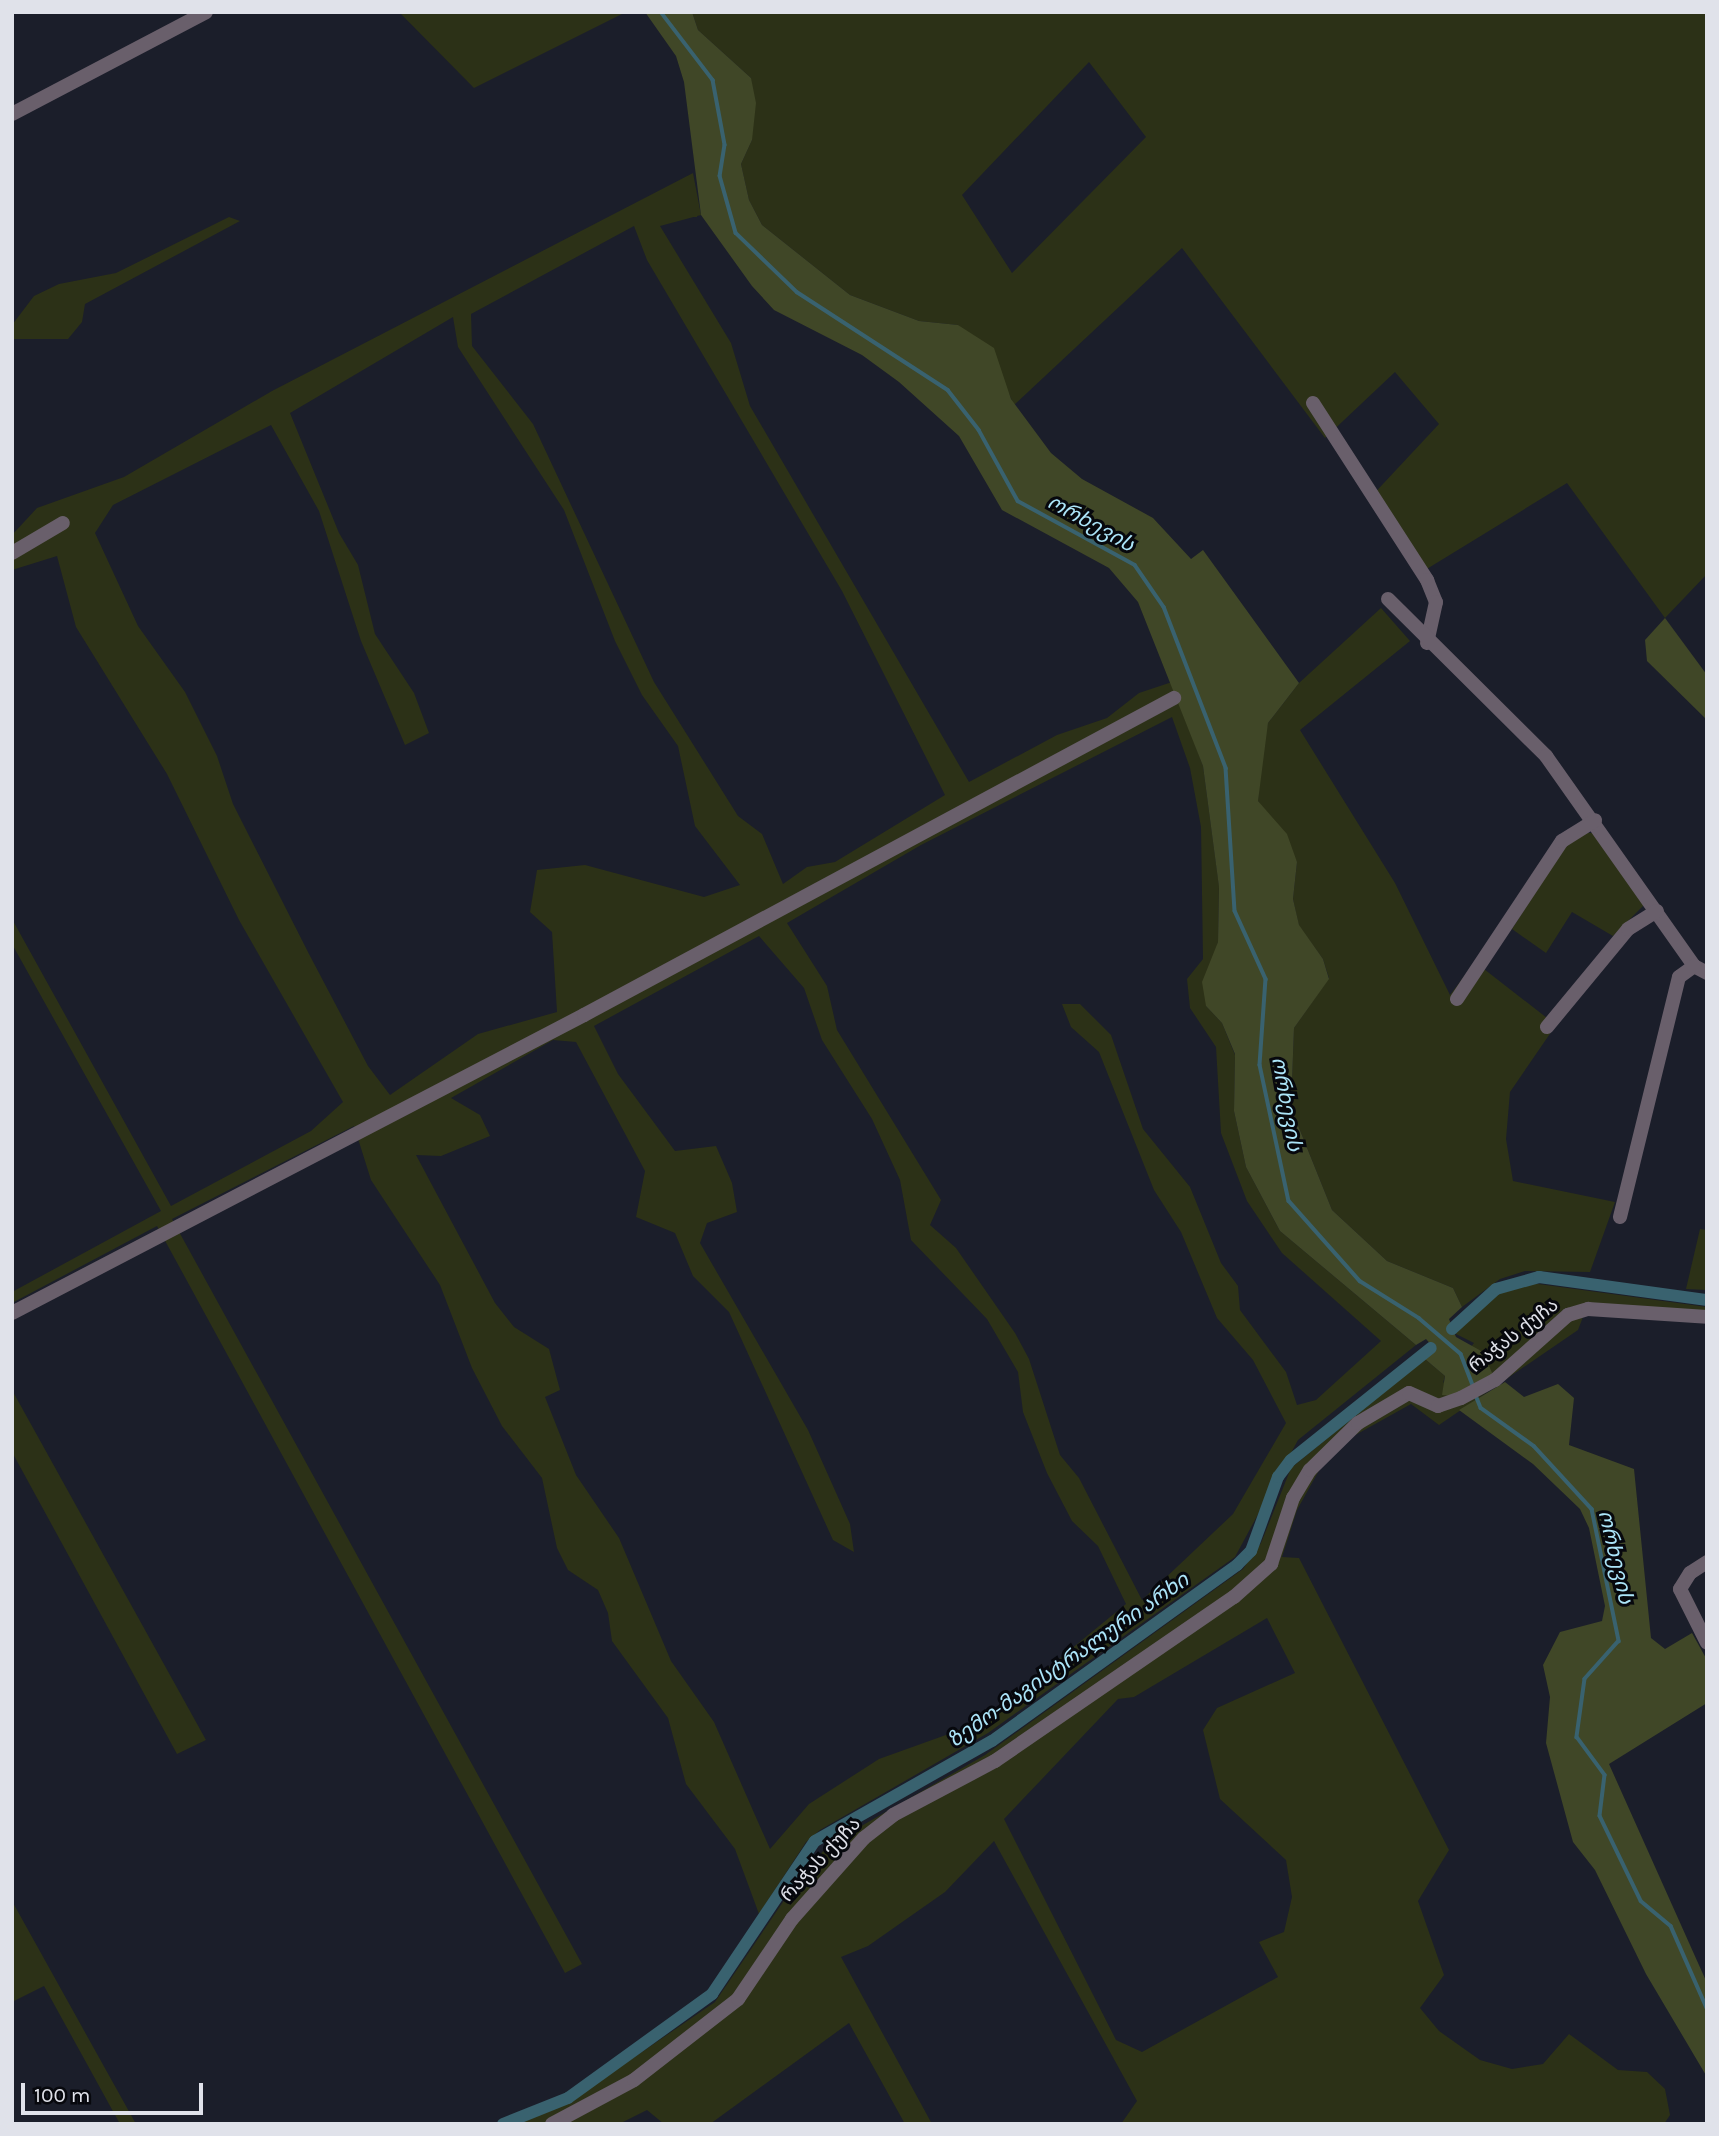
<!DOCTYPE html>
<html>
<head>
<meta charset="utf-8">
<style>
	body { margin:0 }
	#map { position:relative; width:1719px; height:2136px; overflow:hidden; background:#1b1e2a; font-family:Karla,"Noto Sans Georgian",sans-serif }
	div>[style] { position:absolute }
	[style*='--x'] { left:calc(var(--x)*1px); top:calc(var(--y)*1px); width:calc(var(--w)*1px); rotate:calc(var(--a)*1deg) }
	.green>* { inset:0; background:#2c3117 }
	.forest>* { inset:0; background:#404727 }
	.stream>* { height:3.5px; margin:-1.75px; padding:0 1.75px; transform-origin:1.75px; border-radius:1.75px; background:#39626f }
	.canal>* { height:12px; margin:-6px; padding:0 6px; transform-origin:6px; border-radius:6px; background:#39626f }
	.minor>* { height:14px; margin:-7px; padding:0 7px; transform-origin:7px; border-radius:7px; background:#695f6b }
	span { translate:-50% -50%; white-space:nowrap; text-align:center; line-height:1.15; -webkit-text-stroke:6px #07080d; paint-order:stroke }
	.street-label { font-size:19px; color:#e0e2ea }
	.water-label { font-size:21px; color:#ace5f9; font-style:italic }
	.frame { position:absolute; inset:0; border:14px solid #e0e2ea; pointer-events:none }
	.scale { position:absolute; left:21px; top:2083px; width:182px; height:32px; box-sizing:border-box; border:4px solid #e0e2ea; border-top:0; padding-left:9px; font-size:21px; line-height:24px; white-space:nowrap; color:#e0e2ea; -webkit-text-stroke:5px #07080d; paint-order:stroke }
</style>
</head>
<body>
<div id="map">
	<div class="green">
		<i style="clip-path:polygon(399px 12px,626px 12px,474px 88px)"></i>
		<i style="clip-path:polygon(evenodd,692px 12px,1707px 12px,1707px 574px,1665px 618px,1567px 483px,1417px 575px,1368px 500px,1439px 424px,1395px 372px,1325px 438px,1182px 248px,1014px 405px,996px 365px,958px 325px,919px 321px,850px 295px,762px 225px,749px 200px,741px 164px,752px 140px,751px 78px,698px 30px,692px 12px,1089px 62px,1146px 137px,1012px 273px,962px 195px,1089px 62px)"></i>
		<i style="clip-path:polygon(evenodd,693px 173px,701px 215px,660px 226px,731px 343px,750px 406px,969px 782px,1057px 735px,1107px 718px,1139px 693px,1172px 682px,1203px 766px,1219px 886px,1218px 942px,1206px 1006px,1222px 1023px,1235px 1055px,1234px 1111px,1246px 1167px,1280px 1231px,1416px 1345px,1298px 1440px,1235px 1557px,988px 1733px,820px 1830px,806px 1842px,759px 1914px,735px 1849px,686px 1784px,668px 1718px,612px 1641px,608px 1613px,598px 1590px,568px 1570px,557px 1548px,542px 1478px,502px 1426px,472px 1368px,440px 1285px,371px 1180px,354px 1126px,172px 1219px,582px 1964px,565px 1973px,157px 1226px,12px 1303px,12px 1292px,161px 1211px,12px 944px,12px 919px,171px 1206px,311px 1131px,343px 1102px,239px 920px,167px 774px,76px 627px,57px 556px,12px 570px,12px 535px,37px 508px,124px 477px,272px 391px,693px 173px,634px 226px,647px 260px,842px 591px,945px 795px,835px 862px,807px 867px,783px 884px,762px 834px,738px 816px,654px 682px,533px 424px,472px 346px,471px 314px,634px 226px,693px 173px,453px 317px,458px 347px,564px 510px,615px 641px,642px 695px,678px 746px,695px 826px,740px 885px,704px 897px,585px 865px,537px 870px,530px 912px,552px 932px,557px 1012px,478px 1034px,390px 1095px,368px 1066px,309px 954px,233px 804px,217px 756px,185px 692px,138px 626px,95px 533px,113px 505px,271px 425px,319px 511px,361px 641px,405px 745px,429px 733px,414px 693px,375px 634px,358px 565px,339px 533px,290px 413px,453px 317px,693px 173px,1172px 717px,1190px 768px,1201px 827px,1203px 959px,1187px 979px,1190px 1008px,1216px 1047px,1221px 1133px,1247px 1201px,1282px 1253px,1381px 1341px,1316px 1400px,1297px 1405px,1286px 1372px,1240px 1310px,1238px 1286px,1221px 1263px,1190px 1187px,1143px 1129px,1111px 1035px,1080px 1004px,1062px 1004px,1071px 1027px,1099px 1052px,1154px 1190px,1181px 1232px,1217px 1318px,1253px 1360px,1286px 1423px,1233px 1514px,1142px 1600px,1079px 1478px,1060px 1455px,1029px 1359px,1015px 1333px,956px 1248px,930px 1225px,941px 1200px,837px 1030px,827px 986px,787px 923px,921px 845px,1172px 717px,693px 173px,759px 936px,804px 988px,822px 1040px,872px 1119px,900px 1180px,911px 1240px,987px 1319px,1018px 1372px,1023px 1412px,1047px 1473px,1072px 1521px,1098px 1546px,1126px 1604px,1011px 1698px,957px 1731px,879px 1759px,809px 1804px,770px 1849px,714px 1722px,671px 1661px,619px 1538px,576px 1475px,545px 1397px,560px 1390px,549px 1349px,514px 1327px,495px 1303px,416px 1155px,441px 1156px,490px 1136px,480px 1115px,451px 1098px,553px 1040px,576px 1042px,645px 1171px,636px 1217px,675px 1233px,693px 1276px,729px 1312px,833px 1540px,854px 1552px,850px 1524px,808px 1430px,700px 1243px,707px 1223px,737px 1212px,732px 1183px,716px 1146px,675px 1151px,618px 1074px,594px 1026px,759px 936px)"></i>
		<i style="clip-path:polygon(229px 217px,240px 221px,85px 304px,82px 322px,68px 339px,12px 339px,12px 325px,34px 296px,59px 284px,116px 273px)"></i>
		<i style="clip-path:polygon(1381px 608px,1410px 641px,1300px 730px,1395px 883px,1450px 995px,1475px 962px,1556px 1025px,1510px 1092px,1506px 1139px,1513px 1181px,1615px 1202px,1590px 1272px,1525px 1271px,1500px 1279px,1462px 1307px,1453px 1288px,1387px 1261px,1332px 1210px,1291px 1108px,1294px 1028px,1329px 978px,1323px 959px,1299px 926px,1293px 899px,1297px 862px,1258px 801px,1260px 756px,1268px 723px,1299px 683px)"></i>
		<i style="clip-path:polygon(1583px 833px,1594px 833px,1645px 904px,1613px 936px,1572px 912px,1546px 953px,1512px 929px,1566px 844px)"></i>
		<i style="clip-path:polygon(1700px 1229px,1707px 1230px,1707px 1290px,1686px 1289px)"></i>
		<i style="clip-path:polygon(evenodd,1531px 1283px,1707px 1307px,1707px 1311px,1588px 1304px,1578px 1330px,1439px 1425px,1411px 1404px,1350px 1438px,1322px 1465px,1297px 1510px,1282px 1557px,1299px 1558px,1449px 1850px,1418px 1901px,1444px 1975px,1420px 2008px,1439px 2031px,1480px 2060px,1512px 2069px,1543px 2064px,1569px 2034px,1618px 2070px,1647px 2072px,1665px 2089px,1670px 2115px,1664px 2124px,1121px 2124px,1137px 2101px,994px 1841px,945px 1892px,868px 1946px,841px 1957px,932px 2124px,905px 2124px,849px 2023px,710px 2124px,664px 2124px,647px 2110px,619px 2124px,516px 2124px,566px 2104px,715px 2002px,804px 1871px,830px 1844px,985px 1755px,1243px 1569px,1261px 1543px,1291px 1468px,1425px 1359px,1445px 1376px,1443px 1383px,1474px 1343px,1454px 1333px,1483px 1303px,1506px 1288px,1531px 1283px,1267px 1618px,1295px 1673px,1217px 1708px,1203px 1730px,1220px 1799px,1286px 1860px,1292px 1897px,1284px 1932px,1259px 1942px,1278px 1977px,1142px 2052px,1116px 2040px,1004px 1819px,1118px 1699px,1134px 1697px,1267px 1618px)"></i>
		<i style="clip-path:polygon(12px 1390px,206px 1740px,177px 1754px,12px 1452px)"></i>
		<i style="clip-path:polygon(12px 1901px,136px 2124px,120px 2124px,44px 1986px,12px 2002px)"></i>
	</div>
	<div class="forest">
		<i style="clip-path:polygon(645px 12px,692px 12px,698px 30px,751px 78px,756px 103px,752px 140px,741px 164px,749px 200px,762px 225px,850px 295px,919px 321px,958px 325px,994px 348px,1011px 399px,1051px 453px,1082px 479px,1153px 518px,1191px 559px,1203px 550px,1299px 683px,1268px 723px,1258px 801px,1287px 834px,1297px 862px,1293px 899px,1299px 925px,1323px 959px,1329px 979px,1294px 1028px,1291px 1108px,1332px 1210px,1387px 1261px,1453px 1288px,1462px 1307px,1449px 1319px,1456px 1337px,1483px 1352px,1493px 1375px,1453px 1396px,1442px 1395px,1445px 1376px,1425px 1359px,1434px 1348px,1426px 1339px,1416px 1345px,1280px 1231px,1246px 1167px,1234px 1111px,1235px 1054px,1222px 1023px,1206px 1006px,1202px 982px,1218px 942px,1219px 887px,1203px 766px,1138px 602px,1109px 568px,1002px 510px,959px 436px,899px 382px,862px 355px,774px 310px,752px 286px,701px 215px,684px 82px,676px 56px)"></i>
		<i style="clip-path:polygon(1665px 618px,1707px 675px,1707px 720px,1647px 661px,1645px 640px)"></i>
		<i style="clip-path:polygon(1505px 1382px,1524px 1397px,1558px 1384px,1574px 1398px,1569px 1445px,1634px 1469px,1651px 1638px,1665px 1649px,1692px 1633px,1707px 1660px,1707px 1703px,1609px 1764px,1707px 1983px,1707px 2077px,1646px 1974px,1595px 1870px,1573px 1842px,1546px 1743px,1550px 1697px,1543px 1665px,1560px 1632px,1602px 1621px,1605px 1606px,1589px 1528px,1580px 1509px,1533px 1464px,1459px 1410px)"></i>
	</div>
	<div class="stream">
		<i style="--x:661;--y:12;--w:86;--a:52.6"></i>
		<i style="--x:713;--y:80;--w:66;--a:79.5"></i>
		<i style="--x:725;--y:145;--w:31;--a:99"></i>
		<i style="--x:720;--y:176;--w:59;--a:74.3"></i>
		<i style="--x:736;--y:233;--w:85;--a:44"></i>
		<i style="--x:797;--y:292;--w:180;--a:33"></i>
		<i style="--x:948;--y:390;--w:51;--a:52.2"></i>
		<i style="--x:979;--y:430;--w:81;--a:61.2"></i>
		<i style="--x:1018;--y:501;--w:133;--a:28.7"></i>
		<i style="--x:1135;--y:565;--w:51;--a:55.4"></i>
		<i style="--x:1164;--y:607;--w:173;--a:68.9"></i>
		<i style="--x:1226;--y:768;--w:143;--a:86.4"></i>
		<i style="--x:1235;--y:911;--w:75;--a:65.5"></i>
		<i style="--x:1266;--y:979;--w:86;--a:94"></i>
		<i style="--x:1260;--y:1065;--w:139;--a:78"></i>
		<i style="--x:1289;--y:1201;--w:107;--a:48.4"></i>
		<i style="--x:1360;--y:1281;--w:70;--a:32.1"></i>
		<i style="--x:1419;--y:1318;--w:55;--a:40.6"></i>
		<i style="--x:1461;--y:1354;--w:34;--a:69"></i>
		<i style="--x:1475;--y:1393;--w:16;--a:68"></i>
		<i style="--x:1481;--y:1408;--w:65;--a:35.6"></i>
		<i style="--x:1534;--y:1446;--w:86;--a:47.4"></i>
		<i style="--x:1592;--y:1509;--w:135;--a:78.4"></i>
		<i style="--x:1619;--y:1641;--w:51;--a:131.8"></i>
		<i style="--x:1585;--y:1679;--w:59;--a:97.9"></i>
		<i style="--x:1577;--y:1737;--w:47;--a:53.6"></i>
		<i style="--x:1605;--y:1775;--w:41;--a:97"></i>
		<i style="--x:1600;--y:1816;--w:94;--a:64.2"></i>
		<i style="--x:1641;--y:1901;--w:39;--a:40"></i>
		<i style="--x:1671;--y:1926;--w:90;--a:66.3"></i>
	</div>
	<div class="canal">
		<i style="--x:1452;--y:1329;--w:59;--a:-42.3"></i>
		<i style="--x:1496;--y:1289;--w:45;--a:-15.6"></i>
		<i style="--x:1539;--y:1277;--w:170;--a:7.8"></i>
		<i style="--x:503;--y:2124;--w:70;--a:-21.8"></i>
		<i style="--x:568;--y:2098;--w:178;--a:-35.8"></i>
		<i style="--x:712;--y:1994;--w:184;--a:-56.1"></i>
		<i style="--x:815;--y:1841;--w:203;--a:-29.5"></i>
		<i style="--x:992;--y:1741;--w:302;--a:-35.7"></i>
		<i style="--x:1237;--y:1565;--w:20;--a:-45"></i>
		<i style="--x:1251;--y:1551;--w:79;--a:-70"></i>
		<i style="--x:1278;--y:1477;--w:21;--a:-53"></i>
		<i style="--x:1291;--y:1460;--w:179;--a:-38.7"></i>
	</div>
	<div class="minor">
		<i style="--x:12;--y:114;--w:219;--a:-27.7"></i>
		<i style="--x:1313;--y:403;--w:211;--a:57.2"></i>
		<i style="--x:1427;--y:580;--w:24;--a:68"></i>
		<i style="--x:1436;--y:602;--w:42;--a:102.4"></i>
		<i style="--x:12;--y:553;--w:59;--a:-30.5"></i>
		<i style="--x:1388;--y:599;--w:223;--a:44.8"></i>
		<i style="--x:1546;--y:756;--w:257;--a:54.8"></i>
		<i style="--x:1694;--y:966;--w:15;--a:28"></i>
		<i style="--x:1457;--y:999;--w:190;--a:-56.4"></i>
		<i style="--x:1562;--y:841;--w:39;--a:-32"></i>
		<i style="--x:1547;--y:1027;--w:127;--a:-50.4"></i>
		<i style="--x:1628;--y:929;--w:34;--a:-32"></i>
		<i style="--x:1620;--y:1217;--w:247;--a:-76.2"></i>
		<i style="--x:1679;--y:977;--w:19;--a:-36"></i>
		<i style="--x:12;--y:1313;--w:645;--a:-27.52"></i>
		<i style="--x:584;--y:1015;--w:670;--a:-28.25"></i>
		<i style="--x:1707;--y:1562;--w:20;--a:147"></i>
		<i style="--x:1690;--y:1573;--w:19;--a:122"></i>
		<i style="--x:1680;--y:1589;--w:60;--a:63.4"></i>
		<i style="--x:552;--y:2124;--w:93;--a:-28.2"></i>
		<i style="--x:634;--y:2080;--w:132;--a:-37.9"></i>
		<i style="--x:738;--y:1999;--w:97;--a:-56"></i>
		<i style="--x:792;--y:1919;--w:108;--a:-48.4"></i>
		<i style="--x:864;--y:1838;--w:37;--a:-38"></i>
		<i style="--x:893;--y:1815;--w:115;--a:-27.9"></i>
		<i style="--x:995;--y:1761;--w:290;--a:-34.5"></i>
		<i style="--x:1234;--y:1597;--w:50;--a:-41.7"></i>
		<i style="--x:1271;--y:1564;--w:70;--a:-71.6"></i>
		<i style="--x:1293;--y:1498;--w:33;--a:-59"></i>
		<i style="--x:1310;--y:1470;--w:67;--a:-44.4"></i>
		<i style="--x:1358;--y:1423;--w:59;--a:-30.5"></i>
		<i style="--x:1409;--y:1393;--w:32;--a:24"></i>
		<i style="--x:1438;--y:1406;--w:24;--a:-19"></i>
		<i style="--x:1461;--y:1398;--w:38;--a:-28"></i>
		<i style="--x:1495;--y:1380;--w:98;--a:-41.7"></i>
		<i style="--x:1568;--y:1315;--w:21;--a:-17"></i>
		<i style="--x:1588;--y:1309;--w:119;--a:3.8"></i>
	</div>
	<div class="street-label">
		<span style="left:1514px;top:1336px;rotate:-38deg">რაჭას ქუჩა</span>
		<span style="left:821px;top:1860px;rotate:-47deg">რაჭას ქუჩა</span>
	</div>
	<div class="water-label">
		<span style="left:1091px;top:523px;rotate:29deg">ორხევის</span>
		<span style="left:1287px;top:1104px;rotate:80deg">ორხევის</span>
		<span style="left:1616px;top:1557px;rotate:77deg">ორხევის</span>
		<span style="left:1068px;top:1660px;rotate:-35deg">ზემო-მაგისტრალური არხი</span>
	</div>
	<div class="frame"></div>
	<div class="scale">100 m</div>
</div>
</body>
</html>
